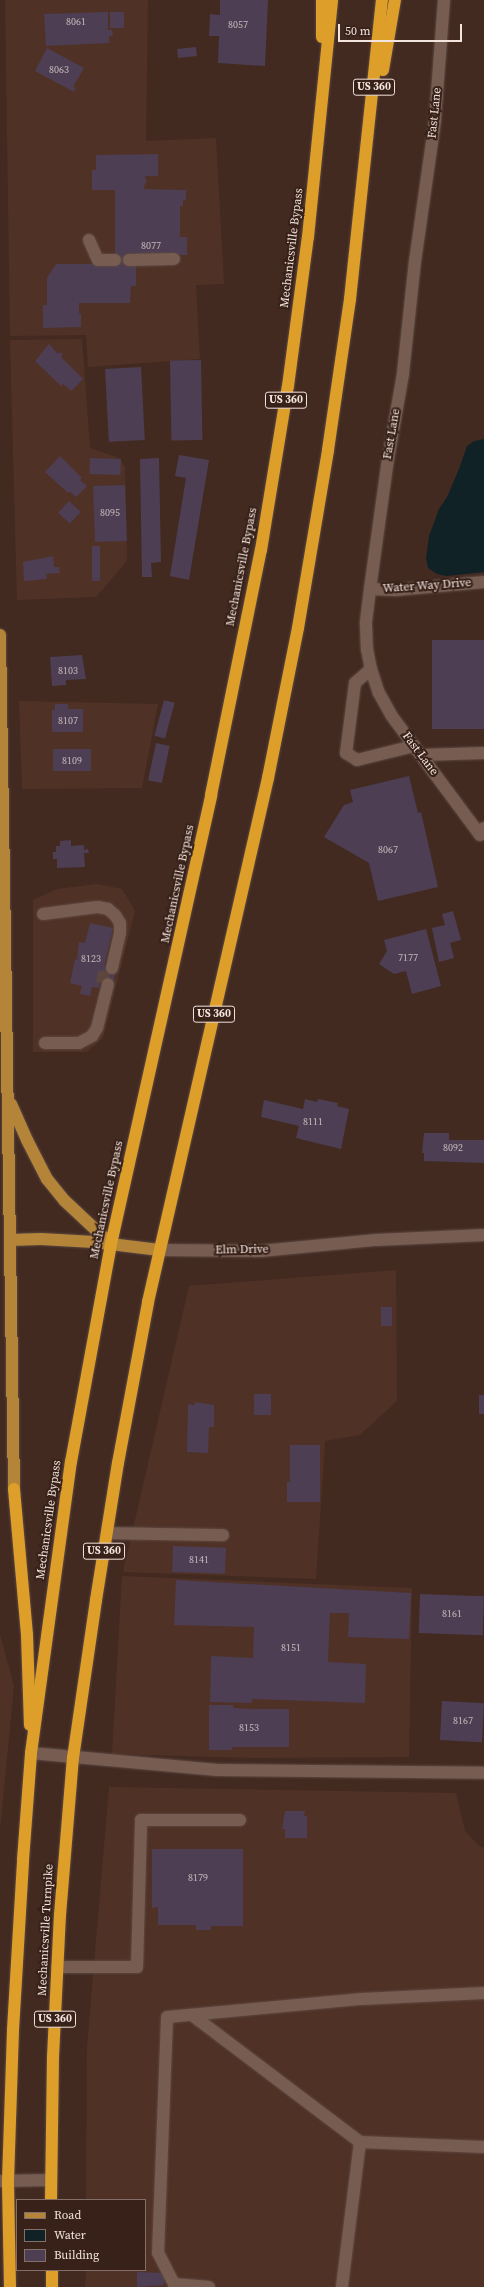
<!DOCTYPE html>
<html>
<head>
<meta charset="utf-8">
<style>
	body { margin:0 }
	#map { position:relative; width:484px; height:2287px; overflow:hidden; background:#422a21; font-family:"Source Serif 4",serif }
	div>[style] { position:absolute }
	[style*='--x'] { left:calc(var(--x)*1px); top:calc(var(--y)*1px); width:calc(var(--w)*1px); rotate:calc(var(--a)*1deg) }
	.built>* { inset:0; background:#503126 }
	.water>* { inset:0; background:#102226 }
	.building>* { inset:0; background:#4d3e53; transform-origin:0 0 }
	.minor-tunnel>* { height:12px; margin-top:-6px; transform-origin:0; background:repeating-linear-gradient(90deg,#5d463d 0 12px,transparent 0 18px) }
	.roads { filter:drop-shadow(0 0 1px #5d4941) drop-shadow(0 0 1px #5d4941) }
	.minor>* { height:12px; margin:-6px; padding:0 6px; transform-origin:6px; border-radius:6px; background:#775c52 }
	.major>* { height:12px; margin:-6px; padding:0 6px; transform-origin:6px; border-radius:6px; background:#b48439 }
	.highway>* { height:12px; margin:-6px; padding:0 6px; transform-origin:6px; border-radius:6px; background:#dd9f29 }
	span { translate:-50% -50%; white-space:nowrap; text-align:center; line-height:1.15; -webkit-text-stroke:4px #372118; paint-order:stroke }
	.number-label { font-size:10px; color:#cababb }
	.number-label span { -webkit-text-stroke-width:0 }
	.shield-label span { padding:1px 3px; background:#372118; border:1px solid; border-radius:3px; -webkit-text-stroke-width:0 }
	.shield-label { font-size:11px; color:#f4e4de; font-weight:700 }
	.street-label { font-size:12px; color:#f4e4de }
	.legend { position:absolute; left:16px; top:2199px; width:130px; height:72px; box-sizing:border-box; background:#372118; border:1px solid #836f67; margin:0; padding:5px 7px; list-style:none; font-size:12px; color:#f4e4de }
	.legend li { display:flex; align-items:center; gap:8px; height:20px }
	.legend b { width:20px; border:1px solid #836f67 }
	.scale { position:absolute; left:338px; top:24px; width:124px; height:18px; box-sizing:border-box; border:2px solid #f4e4de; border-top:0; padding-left:5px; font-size:12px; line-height:14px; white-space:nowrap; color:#f4e4de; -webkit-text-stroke:3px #372118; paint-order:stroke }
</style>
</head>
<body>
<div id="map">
	<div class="built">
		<i style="clip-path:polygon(5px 0,148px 0,146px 141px,216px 138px,224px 284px,196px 285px,200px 359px,88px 367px,86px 335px,10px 336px)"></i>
		<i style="clip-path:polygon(82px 339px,90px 448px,119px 458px,125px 467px,127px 561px,96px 597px,17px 600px,10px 340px)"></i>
		<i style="clip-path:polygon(19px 701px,158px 704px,142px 788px,22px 789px)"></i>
		<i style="clip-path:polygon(97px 884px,122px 889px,135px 911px,103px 1038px,87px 1052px,33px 1052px,33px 900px,57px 889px)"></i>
		<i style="clip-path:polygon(396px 1270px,397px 1401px,360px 1435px,325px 1441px,316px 1579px,123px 1572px,189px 1286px)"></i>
		<i style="clip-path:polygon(122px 1576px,412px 1588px,409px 1757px,255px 1758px,112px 1754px)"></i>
		<i style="clip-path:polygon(0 1634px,14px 1686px,0 1830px)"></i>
		<i style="clip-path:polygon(109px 1787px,456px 1793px,465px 1831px,479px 1846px,484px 1848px,484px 2287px,85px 2287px,86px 2270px,145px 2270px,145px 2200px,86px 2200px,87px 2047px)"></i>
	</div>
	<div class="water">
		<i style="clip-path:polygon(484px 439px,484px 572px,446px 576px,437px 574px,428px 568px,426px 558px,429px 536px,439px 509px,447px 497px,459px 469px,467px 446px,474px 441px)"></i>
	</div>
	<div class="building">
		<i style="clip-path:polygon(220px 0,268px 0,265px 66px,218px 63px,219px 36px,209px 36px,210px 14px,220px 15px)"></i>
		<i style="clip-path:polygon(108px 12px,108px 30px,112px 30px,113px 36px,109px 36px,109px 43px,46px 46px,44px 14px)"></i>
		<i style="left:110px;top:12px;width:14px;height:16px"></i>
		<i style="left:196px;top:47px;width:9px;height:19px;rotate:84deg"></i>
		<i style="clip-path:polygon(47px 48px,84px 68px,73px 87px,76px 88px,74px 92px,35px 71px)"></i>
		<i style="clip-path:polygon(158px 154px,158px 176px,145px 176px,147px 183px,145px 183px,144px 189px,186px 190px,186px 200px,183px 200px,183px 206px,180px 206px,180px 237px,187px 237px,187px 255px,129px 256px,136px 264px,136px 286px,131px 286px,130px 303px,79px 303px,79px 313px,81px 314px,81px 327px,43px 328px,43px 305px,47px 305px,47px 278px,56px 264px,115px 264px,115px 190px,92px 190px,92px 170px,96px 170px,96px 155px)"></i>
		<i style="clip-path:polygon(49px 344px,58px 354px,60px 352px,63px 354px,61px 357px,83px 379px,71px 391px,63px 384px,61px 386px,35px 361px)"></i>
		<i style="left:201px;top:360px;width:80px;height:31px;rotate:89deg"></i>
		<i style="left:141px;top:367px;width:73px;height:36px;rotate:87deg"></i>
		<i style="clip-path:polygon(179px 455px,209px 460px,189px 580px,170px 576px,186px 478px,175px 476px)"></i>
		<i style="clip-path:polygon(60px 456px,82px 478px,80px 480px,87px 486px,76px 497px,70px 492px,68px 493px,45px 472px)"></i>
		<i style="left:90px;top:458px;width:31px;height:16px;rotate:2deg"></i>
		<i style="clip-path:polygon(159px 458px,161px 562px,151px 563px,152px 577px,142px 577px,140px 459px)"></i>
		<i style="left:125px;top:485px;width:56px;height:32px;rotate:88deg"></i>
		<i style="left:69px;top:501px;width:16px;height:16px;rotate:43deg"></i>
		<i style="left:92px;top:546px;width:8px;height:35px"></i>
		<i style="clip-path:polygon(53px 556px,54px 567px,59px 567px,60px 573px,46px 574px,47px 579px,24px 581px,23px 562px)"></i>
		<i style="left:432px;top:640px;width:52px;height:89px"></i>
		<i style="clip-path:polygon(82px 655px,86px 679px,66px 680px,66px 685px,52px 686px,50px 657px)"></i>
		<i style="left:164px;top:700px;width:11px;height:37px;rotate:15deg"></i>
		<i style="clip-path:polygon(55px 704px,68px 704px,68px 709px,83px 709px,83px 732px,52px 732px,52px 710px,55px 710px)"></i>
		<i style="left:156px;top:743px;width:14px;height:38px;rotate:12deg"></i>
		<i style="left:91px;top:749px;width:22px;height:38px;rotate:90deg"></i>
		<i style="clip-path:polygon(409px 776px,418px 813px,421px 812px,438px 887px,378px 901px,369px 863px,324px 837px,344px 805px,353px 802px,350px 790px)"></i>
		<i style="clip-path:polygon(71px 840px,71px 846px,84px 845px,84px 850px,88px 849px,89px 853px,84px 853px,85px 867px,57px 868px,57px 859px,53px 859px,53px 852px,56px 852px,56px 846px,60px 846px,60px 841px)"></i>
		<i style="clip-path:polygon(453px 911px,461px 940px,450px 943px,454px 958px,439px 962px,432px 928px,445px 925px,442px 914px)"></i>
		<i style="clip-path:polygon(90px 923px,113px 928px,104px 966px,116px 968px,113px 985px,100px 983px,99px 988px,92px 987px,90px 996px,80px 994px,82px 986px,70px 983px,75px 959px,77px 960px,79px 942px,85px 943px)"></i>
		<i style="clip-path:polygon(426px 929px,441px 986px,412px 994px,406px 971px,394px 974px,379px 964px,387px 951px,384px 940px)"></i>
		<i style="clip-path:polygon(305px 1099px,317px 1102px,318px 1099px,338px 1103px,337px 1106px,349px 1109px,341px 1149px,296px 1138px,299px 1126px,261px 1117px,264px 1100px,303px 1109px)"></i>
		<i style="clip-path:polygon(424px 1133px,449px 1133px,449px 1140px,484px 1140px,484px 1163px,424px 1161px,424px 1153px,422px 1153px)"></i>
		<i style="left:381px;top:1307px;width:11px;height:19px"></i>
		<i style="left:254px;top:1394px;width:17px;height:21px"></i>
		<i style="left:479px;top:1395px;width:5px;height:19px"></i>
		<i style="clip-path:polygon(195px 1402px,214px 1405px,214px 1427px,209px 1427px,208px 1453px,187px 1452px,188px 1404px,195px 1405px)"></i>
		<i style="clip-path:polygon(290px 1445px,320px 1445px,320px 1502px,287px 1502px,287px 1482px,290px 1482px)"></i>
		<i style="left:173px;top:1546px;width:53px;height:26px;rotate:2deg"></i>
		<i style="clip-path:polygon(176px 1580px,411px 1593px,409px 1639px,348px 1637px,349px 1613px,330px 1613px,328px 1662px,366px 1664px,365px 1703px,252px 1699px,252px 1703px,210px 1702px,211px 1656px,253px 1658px,254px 1627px,174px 1625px)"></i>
		<i style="left:420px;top:1594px;width:64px;height:39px;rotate:2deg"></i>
		<i style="left:442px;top:1701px;width:42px;height:39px;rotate:3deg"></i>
		<i style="clip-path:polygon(209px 1705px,233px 1705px,233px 1708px,252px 1709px,289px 1709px,289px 1747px,232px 1747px,232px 1750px,209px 1750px)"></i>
		<i style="clip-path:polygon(285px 1811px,305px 1811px,304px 1816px,307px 1816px,307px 1838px,285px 1838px,285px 1829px,282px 1829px)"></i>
		<i style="clip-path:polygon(152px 1849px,243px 1849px,243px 1926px,211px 1926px,211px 1930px,196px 1930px,196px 1925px,158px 1925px,158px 1907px,152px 1908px)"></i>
		<i style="clip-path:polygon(137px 2272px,165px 2273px,164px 2285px,137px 2287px)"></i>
	</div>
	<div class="minor-tunnel">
		<i style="--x:102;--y:983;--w:17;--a:-80"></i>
	</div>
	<div class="roads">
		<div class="minor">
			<i style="--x:444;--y:0;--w:121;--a:94.3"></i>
			<i style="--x:435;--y:121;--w:141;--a:98.1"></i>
			<i style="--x:415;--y:261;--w:114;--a:96.1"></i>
			<i style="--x:403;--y:374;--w:86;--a:100"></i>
			<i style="--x:388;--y:459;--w:131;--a:97.9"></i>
			<i style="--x:370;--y:589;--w:35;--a:97"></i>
			<i style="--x:366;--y:624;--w:25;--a:88"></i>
			<i style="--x:367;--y:649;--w:20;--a:79"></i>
			<i style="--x:371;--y:669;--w:25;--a:72"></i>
			<i style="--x:379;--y:693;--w:25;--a:61"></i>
			<i style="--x:391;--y:715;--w:149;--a:53.4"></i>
			<i style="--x:480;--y:835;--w:8;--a:-60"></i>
			<i style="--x:89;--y:240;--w:22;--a:66"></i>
			<i style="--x:98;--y:260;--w:17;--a:0"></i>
			<i style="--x:129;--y:260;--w:45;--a:-1.3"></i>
			<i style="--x:370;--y:589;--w:26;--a:2"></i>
			<i style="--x:396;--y:590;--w:88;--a:-5.2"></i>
			<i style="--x:371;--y:669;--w:21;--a:139"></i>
			<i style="--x:355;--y:683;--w:71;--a:97.3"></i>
			<i style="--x:346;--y:753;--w:13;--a:32"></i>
			<i style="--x:357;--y:760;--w:59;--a:-13.8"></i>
			<i style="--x:421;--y:755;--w:63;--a:-1.8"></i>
			<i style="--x:43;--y:914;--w:55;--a:-7.3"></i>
			<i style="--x:98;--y:907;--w:10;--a:11"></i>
			<i style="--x:108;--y:909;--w:9;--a:41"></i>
			<i style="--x:115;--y:915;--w:9;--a:58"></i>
			<i style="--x:120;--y:923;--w:10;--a:90"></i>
			<i style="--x:120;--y:933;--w:36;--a:103"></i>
			<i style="--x:45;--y:1043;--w:34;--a:0"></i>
			<i style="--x:79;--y:1043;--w:15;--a:-28"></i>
			<i style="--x:92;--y:1036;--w:9;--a:-58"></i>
			<i style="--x:97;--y:1028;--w:45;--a:-76"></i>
			<i style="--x:160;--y:1250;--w:101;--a:0.6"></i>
			<i style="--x:261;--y:1251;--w:116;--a:-5.5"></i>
			<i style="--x:376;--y:1240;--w:108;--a:-2.7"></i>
			<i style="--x:107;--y:1533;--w:116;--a:1"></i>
			<i style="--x:31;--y:1753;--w:187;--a:5.2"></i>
			<i style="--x:217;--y:1770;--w:267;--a:0.6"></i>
			<i style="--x:57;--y:1967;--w:80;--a:0"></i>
			<i style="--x:137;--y:1967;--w:147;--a:-88.4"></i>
			<i style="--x:141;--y:1820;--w:99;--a:0"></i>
			<i style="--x:192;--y:2015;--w:211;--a:37.1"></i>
			<i style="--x:360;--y:2142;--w:146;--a:97.1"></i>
			<i style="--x:360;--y:2142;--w:124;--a:2.3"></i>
			<i style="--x:0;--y:2181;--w:51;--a:-1.1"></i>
			<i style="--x:209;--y:2287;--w:35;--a:-175"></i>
			<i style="--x:174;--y:2284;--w:35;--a:-117"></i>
			<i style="--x:158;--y:2253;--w:236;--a:-87.8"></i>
			<i style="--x:167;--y:2017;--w:196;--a:-5.3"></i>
			<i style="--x:362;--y:1999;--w:122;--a:-2.8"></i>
		</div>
		<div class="major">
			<i style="--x:0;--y:635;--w:854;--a:89.06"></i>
			<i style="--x:11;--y:1104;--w:39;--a:66"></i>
			<i style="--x:27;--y:1140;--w:44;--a:62.9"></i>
			<i style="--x:47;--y:1179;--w:28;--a:51"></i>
			<i style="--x:65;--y:1201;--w:63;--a:43.1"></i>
			<i style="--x:10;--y:1240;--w:31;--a:-2"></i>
			<i style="--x:41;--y:1239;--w:53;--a:3.2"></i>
			<i style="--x:94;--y:1242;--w:66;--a:6.9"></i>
		</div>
		<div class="highway">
			<i style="--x:322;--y:37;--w:37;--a:-90"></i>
			<i style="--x:383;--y:70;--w:71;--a:-80.3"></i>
			<i style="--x:14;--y:1489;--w:147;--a:84.9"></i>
			<i style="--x:27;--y:1635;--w:90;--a:88.1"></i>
			<i style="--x:51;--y:2200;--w:143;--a:-89.2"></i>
			<i style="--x:53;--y:2057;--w:142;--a:-87.2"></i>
			<i style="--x:60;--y:1915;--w:158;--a:-85.3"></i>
			<i style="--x:73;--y:1758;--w:160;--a:-81.7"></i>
			<i style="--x:96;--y:1600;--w:139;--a:-80.9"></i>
			<i style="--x:118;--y:1463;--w:164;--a:-79.4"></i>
			<i style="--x:148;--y:1302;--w:538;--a:-77.1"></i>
			<i style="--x:268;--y:778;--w:153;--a:-78.7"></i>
			<i style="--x:298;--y:628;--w:181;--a:-80.4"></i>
			<i style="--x:328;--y:450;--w:153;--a:-81.7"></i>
			<i style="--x:350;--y:299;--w:301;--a:-83.9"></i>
			<i style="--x:52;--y:2270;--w:17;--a:90"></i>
			<i style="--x:10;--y:2287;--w:106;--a:-91.1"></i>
			<i style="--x:8;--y:2181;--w:151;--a:-88.1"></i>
			<i style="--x:13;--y:2030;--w:170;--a:-86.6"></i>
			<i style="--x:23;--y:1860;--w:107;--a:-85.7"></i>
			<i style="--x:31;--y:1753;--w:294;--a:-82.2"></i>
			<i style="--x:71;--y:1462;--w:222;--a:-79.6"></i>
			<i style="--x:111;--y:1244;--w:460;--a:-77.4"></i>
			<i style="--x:211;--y:795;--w:250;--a:-78.5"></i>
			<i style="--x:261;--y:550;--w:166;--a:-80.7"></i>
			<i style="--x:288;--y:386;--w:150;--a:-82.4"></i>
			<i style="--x:308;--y:237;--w:238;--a:-84.2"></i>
		</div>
	</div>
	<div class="number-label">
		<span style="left:76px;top:22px">8061</span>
		<span style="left:238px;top:25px">8057</span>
		<span style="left:59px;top:70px">8063</span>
		<span style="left:151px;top:246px">8077</span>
		<span style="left:110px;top:513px">8095</span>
		<span style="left:68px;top:671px">8103</span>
		<span style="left:68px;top:721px">8107</span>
		<span style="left:72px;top:761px">8109</span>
		<span style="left:388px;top:850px">8067</span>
		<span style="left:408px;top:958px">7177</span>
		<span style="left:91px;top:959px">8123</span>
		<span style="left:313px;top:1122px">8111</span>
		<span style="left:453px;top:1148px">8092</span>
		<span style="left:199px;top:1560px">8141</span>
		<span style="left:452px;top:1614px">8161</span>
		<span style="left:291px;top:1648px">8151</span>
		<span style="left:463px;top:1721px">8167</span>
		<span style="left:249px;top:1728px">8153</span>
		<span style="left:198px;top:1878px">8179</span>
	</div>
	<div class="shield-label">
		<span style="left:374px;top:87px">US 360</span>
		<span style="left:286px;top:400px">US 360</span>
		<span style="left:214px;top:1014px">US 360</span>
		<span style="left:104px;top:1551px">US 360</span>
		<span style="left:55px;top:2019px">US 360</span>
	</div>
	<div class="street-label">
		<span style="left:435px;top:113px;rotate:-84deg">Fast Lane</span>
		<span style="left:292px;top:248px;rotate:-83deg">Mechanicsville Bypass</span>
		<span style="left:392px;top:434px;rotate:-80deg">Fast Lane</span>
		<span style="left:242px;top:567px;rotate:-79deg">Mechanicsville Bypass</span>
		<span style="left:427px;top:586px;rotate:-4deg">Water Way Drive</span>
		<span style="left:420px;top:754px;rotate:53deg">Fast Lane</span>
		<span style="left:178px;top:884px;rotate:-78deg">Mechanicsville Bypass</span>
		<span style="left:107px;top:1200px;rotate:-78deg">Mechanicsville Bypass</span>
		<span style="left:242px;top:1250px;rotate:-1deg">Elm Drive</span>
		<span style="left:49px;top:1520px;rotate:-82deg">Mechanicsville Bypass</span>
		<span style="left:46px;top:1930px;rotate:-87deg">Mechanicsville Turnpike</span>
	</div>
	<ul class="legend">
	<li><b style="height:5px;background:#b48439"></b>Road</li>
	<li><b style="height:11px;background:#102226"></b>Water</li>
	<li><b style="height:11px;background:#4d3e53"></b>Building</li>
	</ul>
	<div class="scale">50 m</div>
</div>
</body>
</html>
